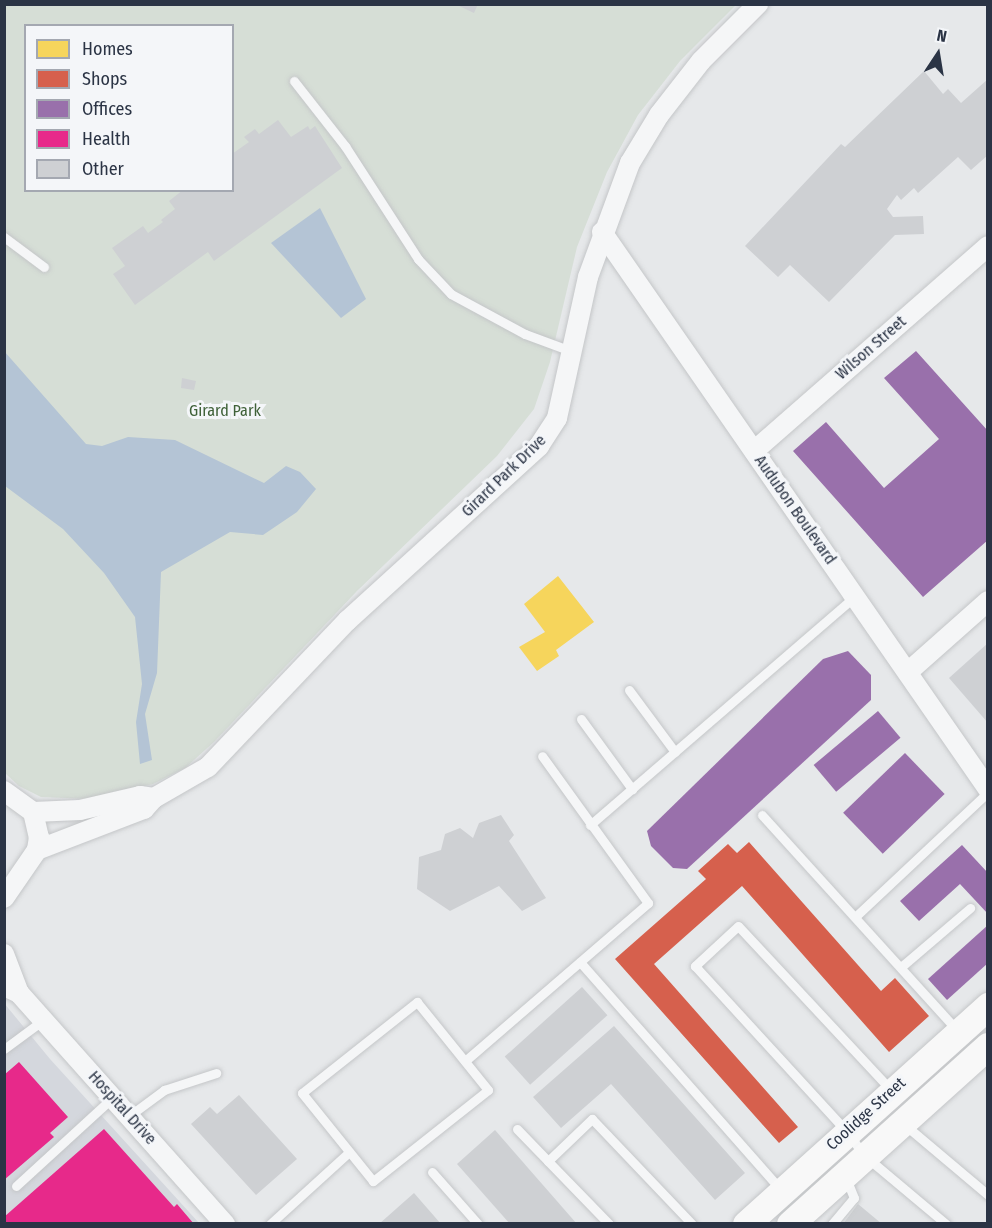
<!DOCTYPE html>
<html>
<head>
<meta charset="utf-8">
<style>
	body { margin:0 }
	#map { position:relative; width:992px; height:1228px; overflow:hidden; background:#e6e8ea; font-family:"Fira Sans Condensed",sans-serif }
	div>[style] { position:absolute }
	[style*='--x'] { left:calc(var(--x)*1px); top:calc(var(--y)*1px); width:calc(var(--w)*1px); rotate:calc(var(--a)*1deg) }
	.built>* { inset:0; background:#d4d7dd }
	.green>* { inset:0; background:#d6ded6 }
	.water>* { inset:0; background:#b4c4d5 }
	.homes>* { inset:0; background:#f6d55c }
	.shops>* { inset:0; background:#d6604d }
	.offices>* { inset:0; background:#9970ab; transform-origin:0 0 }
	.health>* { inset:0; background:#e7298a }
	.building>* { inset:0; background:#ced0d3; transform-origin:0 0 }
	.roads { filter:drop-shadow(0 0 2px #c4c6c8) drop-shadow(0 0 2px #c4c6c8) }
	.lane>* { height:9px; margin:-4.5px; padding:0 4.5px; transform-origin:4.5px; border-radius:4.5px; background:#f5f6f7 }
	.street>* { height:20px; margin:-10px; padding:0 10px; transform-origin:10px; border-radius:10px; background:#f5f6f7 }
	.secondary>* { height:27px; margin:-13.5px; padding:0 13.5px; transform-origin:13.5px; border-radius:13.5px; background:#f8f8f8 }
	span { translate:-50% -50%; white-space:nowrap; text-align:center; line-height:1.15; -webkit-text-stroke:6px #f4f6f9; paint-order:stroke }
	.street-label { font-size:16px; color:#2b3445 }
	.park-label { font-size:16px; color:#3f6138 }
	.frame { position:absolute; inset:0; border:6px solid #2b3445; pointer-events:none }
	.legend { position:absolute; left:24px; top:24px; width:210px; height:168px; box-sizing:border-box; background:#f4f6f9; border:2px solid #a4a8b1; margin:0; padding:8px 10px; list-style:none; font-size:18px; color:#2b3445 }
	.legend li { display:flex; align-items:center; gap:12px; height:30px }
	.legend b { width:30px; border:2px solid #a4a8b1 }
	.north { position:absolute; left:908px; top:24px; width:60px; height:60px; -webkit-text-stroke:4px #f4f6f9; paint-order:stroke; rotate:12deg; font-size:16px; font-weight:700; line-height:24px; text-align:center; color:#2b3445 }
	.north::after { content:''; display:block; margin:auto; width:21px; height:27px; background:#2b3445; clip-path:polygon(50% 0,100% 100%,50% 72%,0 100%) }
</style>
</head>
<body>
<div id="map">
	<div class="built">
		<i style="clip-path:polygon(4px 1003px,50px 1059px,199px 1223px,5px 1223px)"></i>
	</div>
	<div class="green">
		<i style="clip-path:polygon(evenodd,5px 5px,736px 5px,680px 61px,638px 115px,607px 172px,577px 247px,550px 362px,534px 409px,497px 456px,357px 591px,214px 742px,185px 768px,153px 784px,89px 799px,41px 797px,19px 786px,5px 773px,5px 5px,26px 26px,232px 26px,232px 190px,26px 190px,26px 26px)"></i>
	</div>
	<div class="water">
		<i style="clip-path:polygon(320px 208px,366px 299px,341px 318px,271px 243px)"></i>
		<i style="clip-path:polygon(4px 351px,86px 444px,102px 446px,128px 437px,175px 440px,264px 483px,286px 466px,300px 472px,316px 489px,297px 512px,263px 535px,230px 532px,161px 572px,157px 673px,145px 714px,152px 760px,140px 764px,136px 722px,142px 684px,135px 617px,104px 573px,63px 529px,5px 486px)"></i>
	</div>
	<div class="homes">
		<i style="clip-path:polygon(558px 576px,594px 622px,556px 650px,559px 656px,537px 671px,519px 647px,545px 632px,524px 604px)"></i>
	</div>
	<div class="shops">
		<i style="clip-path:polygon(749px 842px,881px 991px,895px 978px,929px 1016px,889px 1052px,742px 886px,654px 964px,798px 1127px,779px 1143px,615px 959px,706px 879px,698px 871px,728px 844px,737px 853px)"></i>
	</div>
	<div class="offices">
		<i style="clip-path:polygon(916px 351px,988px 431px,988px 540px,923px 597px,793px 451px,826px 422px,884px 488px,939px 439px,884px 378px)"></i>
		<i style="clip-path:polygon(848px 651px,871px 675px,871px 700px,687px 869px,673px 868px,651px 846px,647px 831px,823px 659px)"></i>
		<i style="left:878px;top:711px;width:35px;height:84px;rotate:50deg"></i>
		<i style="left:905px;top:753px;width:57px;height:86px;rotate:46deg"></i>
		<i style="clip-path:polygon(962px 845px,988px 873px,988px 914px,960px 884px,919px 921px,900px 901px)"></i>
		<i style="clip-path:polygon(988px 925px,988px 963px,947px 1000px,928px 979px)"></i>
	</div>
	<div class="health">
		<i style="clip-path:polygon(19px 1062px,68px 1117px,50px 1133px,54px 1137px,4px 1180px,4px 1075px)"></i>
		<i style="clip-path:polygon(104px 1129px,174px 1207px,177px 1204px,194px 1224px,4px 1224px,4px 1217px)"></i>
	</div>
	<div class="building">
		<i style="clip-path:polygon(455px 4px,478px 4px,474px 13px)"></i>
		<i style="clip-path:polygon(924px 71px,943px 94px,948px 89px,961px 103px,988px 79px,988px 155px,971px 170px,958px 157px,918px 193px,914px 188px,901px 200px,897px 195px,887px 209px,893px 217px,923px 216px,924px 234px,895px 235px,829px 302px,790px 265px,778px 277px,745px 246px,841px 144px,845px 147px)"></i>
		<i style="clip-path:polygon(278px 120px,291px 137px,308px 126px,310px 130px,315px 126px,342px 168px,214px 261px,208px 252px,135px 305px,113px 274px,125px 266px,112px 248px,143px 226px,148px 233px,163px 222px,161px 220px,175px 209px,169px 201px,183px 190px,232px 190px,232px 154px,249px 142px,244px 137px,255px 129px,259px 134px)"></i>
		<i style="clip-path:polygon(182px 378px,196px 381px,194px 390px,181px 388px)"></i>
		<i style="clip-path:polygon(988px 643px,988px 723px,949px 678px)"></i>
		<i style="clip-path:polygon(501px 815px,514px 835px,509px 841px,546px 898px,522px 911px,499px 886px,450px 911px,417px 889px,419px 857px,441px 850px,445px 834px,460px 828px,473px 838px,479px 823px)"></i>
		<i style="left:582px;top:987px;width:38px;height:104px;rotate:48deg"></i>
		<i style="clip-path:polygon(614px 1026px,745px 1173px,715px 1200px,611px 1084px,561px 1128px,533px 1097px)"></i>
		<i style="clip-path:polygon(239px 1095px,297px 1159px,256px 1195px,191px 1124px,210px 1107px,217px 1114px)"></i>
		<i style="clip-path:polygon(495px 1130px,577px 1224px,510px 1224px,457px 1164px)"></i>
		<i style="clip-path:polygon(414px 1193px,441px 1224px,379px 1224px)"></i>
		<i style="clip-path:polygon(858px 1204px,882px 1224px,843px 1224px)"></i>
	</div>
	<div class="roads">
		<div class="lane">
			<i style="--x:294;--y:81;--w:83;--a:51.9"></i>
			<i style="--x:345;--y:146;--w:135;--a:57.1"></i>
			<i style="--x:418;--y:259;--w:48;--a:46.7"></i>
			<i style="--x:451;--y:294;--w:84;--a:28.4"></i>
			<i style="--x:525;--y:334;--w:49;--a:20.3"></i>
			<i style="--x:4;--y:237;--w:50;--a:36.9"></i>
			<i style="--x:629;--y:690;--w:77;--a:53.4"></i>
			<i style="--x:581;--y:719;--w:87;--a:53.9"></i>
			<i style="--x:762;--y:815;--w:292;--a:47.8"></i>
			<i style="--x:590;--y:825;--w:350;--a:-40.8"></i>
			<i style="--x:855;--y:917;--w:183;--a:-43.2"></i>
			<i style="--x:580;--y:962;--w:304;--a:48.6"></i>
			<i style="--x:901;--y:967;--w:91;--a:-40.5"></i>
			<i style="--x:417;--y:1002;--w:113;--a:51.1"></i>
			<i style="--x:488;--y:1090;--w:147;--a:141.6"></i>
			<i style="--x:373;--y:1181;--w:113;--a:-128.9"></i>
			<i style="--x:302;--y:1093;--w:147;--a:-38.4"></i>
			<i style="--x:4;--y:1049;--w:49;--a:-36.6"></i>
			<i style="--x:465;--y:1061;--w:242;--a:-40.8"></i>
			<i style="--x:648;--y:903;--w:181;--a:-125.8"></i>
			<i style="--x:891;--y:1090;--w:224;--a:-133"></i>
			<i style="--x:738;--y:926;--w:59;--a:137.1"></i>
			<i style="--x:695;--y:966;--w:224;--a:47.5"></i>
			<i style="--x:846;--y:1131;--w:31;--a:53"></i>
			<i style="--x:865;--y:1156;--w:106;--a:40"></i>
			<i style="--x:129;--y:1116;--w:44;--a:-36.6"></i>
			<i style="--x:164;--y:1090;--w:55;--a:-18.1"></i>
			<i style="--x:905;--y:1125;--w:109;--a:40.1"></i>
			<i style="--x:517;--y:1129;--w:45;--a:45.9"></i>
			<i style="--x:432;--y:1172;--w:69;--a:48.5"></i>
			<i style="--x:16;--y:1186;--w:132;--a:-42.5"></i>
			<i style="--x:270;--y:1224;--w:107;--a:-42.3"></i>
			<i style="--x:609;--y:1224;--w:88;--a:-134.1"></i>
			<i style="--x:548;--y:1161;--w:61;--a:-43.7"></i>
			<i style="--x:592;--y:1119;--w:145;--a:46.4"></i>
			<i style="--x:832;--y:1224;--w:34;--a:-50"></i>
			<i style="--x:854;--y:1198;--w:24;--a:-112"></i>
		</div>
		<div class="street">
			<i style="--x:602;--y:232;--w:678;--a:55.28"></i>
			<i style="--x:754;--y:451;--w:311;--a:-41.2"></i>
			<i style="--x:908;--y:672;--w:107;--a:-41.6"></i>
			<i style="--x:4;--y:791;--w:36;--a:36"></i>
			<i style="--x:33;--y:812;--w:26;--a:77"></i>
			<i style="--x:39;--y:837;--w:13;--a:99"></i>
			<i style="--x:37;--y:850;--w:58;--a:124.5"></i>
			<i style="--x:33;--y:812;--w:47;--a:-2.4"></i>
			<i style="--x:80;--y:810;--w:62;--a:-13.1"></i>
			<i style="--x:140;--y:796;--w:14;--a:8"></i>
			<i style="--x:37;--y:850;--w:115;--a:-21"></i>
			<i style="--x:144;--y:809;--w:15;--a:-48"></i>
			<i style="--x:154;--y:798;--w:62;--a:-29.9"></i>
			<i style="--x:208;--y:767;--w:202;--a:-46.4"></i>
			<i style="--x:347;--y:621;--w:260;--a:-42.3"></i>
			<i style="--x:539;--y:446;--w:33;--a:-57"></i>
			<i style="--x:557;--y:418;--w:144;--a:-77.6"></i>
			<i style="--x:588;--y:277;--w:121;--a:-69.8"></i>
			<i style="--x:630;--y:163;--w:56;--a:-58.9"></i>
			<i style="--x:659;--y:115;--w:68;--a:-52.1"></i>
			<i style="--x:701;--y:61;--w:81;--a:-45"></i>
			<i style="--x:4;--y:954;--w:42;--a:69"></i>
			<i style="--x:4;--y:986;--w:17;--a:25"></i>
			<i style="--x:19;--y:993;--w:310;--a:48.3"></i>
		</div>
		<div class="secondary">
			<i style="--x:746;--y:1224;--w:326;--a:-42"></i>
			<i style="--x:790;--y:1224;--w:266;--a:-42"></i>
		</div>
	</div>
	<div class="street-label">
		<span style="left:871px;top:348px;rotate:-41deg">Wilson Street</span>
		<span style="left:504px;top:476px;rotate:-44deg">Girard Park Drive</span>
		<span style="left:795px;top:510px;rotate:55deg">Audubon Boulevard</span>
		<span style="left:122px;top:1108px;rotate:48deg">Hospital Drive</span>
		<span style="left:866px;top:1114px;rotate:-42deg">Coolidge Street</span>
	</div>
	<div class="park-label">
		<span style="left:225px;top:411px">Girard Park</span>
	</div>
	<div class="frame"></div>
	<ul class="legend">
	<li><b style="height:16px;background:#f6d55c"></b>Homes</li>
	<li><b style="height:16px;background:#d6604d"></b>Shops</li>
	<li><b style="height:16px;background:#9970ab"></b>Offices</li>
	<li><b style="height:16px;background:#e7298a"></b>Health</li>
	<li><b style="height:16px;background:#ced0d3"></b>Other</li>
	</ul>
	<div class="north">N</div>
</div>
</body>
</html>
